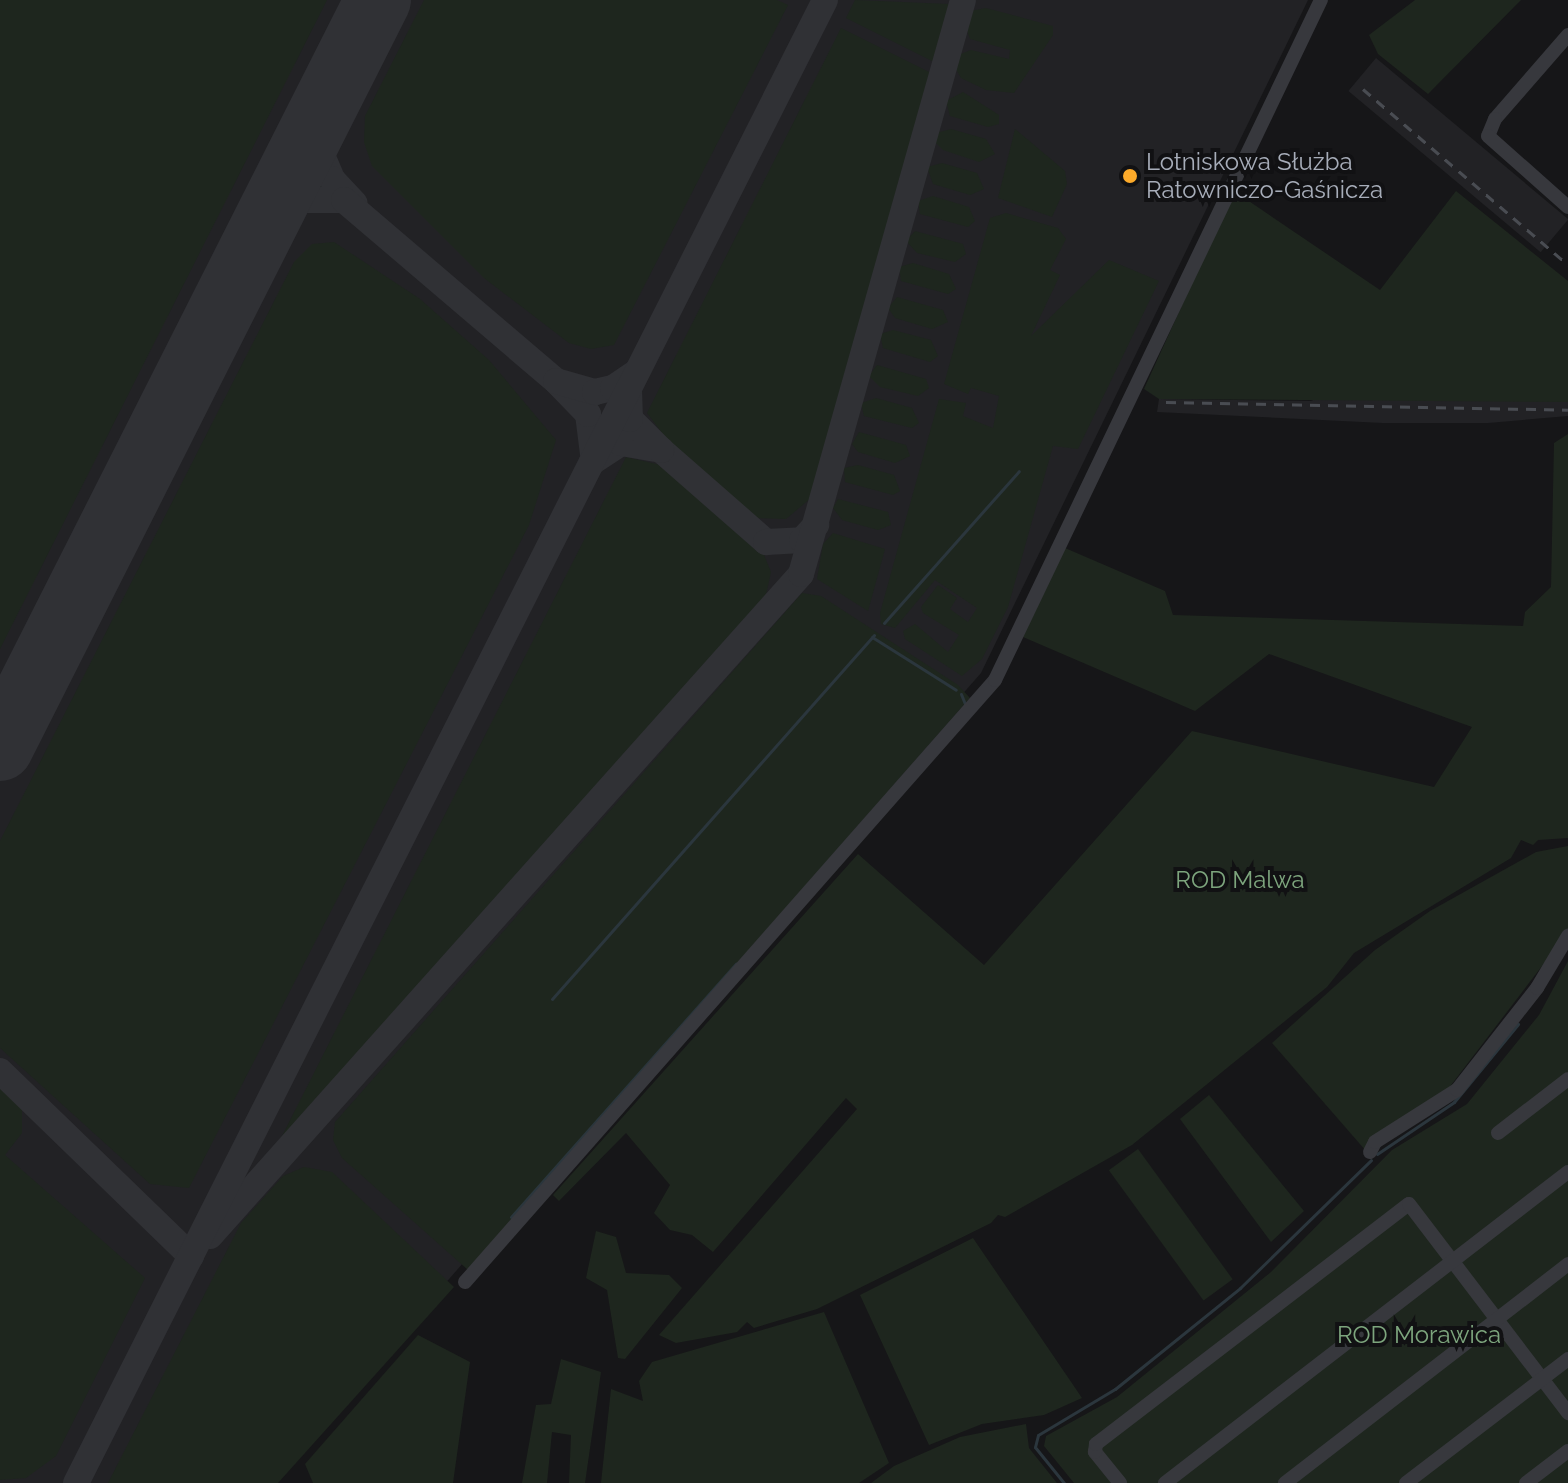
<!DOCTYPE html>
<html>
<head>
<meta charset="utf-8">
<style>
	body { margin:0 }
	#map { position:relative; width:1568px; height:1483px; overflow:hidden; background:#161618; font-family:Raleway,sans-serif }
	div>[style] { position:absolute }
	[style*='--x'] { left:calc(var(--x)*1px); top:calc(var(--y)*1px); width:calc(var(--w)*1px); rotate:calc(var(--a)*1deg) }
	.built>* { inset:0; background:#222225; transform-origin:0 0 }
	.green>* { inset:0; background:#1e261e; transform-origin:0 0 }
	.stream>* { height:3px; margin:-1.5px; padding:0 1.5px; transform-origin:1.5px; border-radius:1.5px; background:#2b363d }
	.taxiway>* { height:26px; margin:-13px; padding:0 13px; transform-origin:13px; border-radius:13px; background:#303135 }
	.runway>* { height:66px; margin:-33px; padding:0 33px; transform-origin:33px; border-radius:33px; background:#303135 }
	.minor>* { height:14px; margin:-7px; padding:0 7px; transform-origin:7px; border-radius:7px; background:#37383d }
	.rail>* { height:3px; margin-top:-1.5px; transform-origin:0; background:repeating-linear-gradient(90deg,#494c52 0 10px,transparent 0 18px) }
	.dots>* { width:22px; height:22px; translate:-50% -50%; box-sizing:border-box; border:4px solid #111113; border-radius:50% }
	span { translate:-50% -50%; white-space:nowrap; text-align:center; line-height:1.15; -webkit-text-stroke:8px #111113; paint-order:stroke }
	.poi-label { font-size:24px; color:#a7adb9 }
	.left { translate:0 -50%; text-align:left }
	.park-label { font-size:24px; color:#7da57d }
</style>
</head>
<body>
<div id="map">
	<div class="built">
		<i style="clip-path:polygon(0 0,1308px 0,981px 673px,270px 1483px,0 1483px)"></i>
		<i style="left:1376px;top:58px;width:251px;height:43px;rotate:40deg"></i>
		<i style="clip-path:polygon(1320px 397px,1568px 401px,1568px 416px,1488px 423px,1383px 423px,1157px 412px,1159px 399px,1311px 401px)"></i>
	</div>
	<div class="green">
		<i style="clip-path:polygon(0 0,327px 0,0 649px)"></i>
		<i style="clip-path:polygon(424px 0,777px 0,788px 5px,614px 345px,591px 349px,569px 343px,484px 278px,372px 166px,364px 142px,365px 116px)"></i>
		<i style="clip-path:polygon(855px 0,949px 4px,934px 62px,846px 18px)"></i>
		<i style="clip-path:polygon(1415px 0,1521px 0,1428px 94px,1378px 54px,1369px 35px)"></i>
		<i style="clip-path:polygon(986px 8px,1053px 26px,1053px 35px,1014px 93px,986px 90px,961px 78px,956px 69px,958px 55px,971px 50px,1009px 59px,1010px 50px,970px 39px,966px 28px,970px 11px)"></i>
		<i style="clip-path:polygon(841px 28px,931px 73px,811px 498px,786px 519px,753px 518px,671px 445px,647px 413px)"></i>
		<i style="clip-path:polygon(963px 92px,999px 115px,999px 124px,988px 127px,950px 116px,946px 101px)"></i>
		<i style="clip-path:polygon(951px 129px,986px 139px,995px 154px,979px 162px,943px 150px,934px 141px,936px 133px)"></i>
		<i style="clip-path:polygon(1015px 129px,1065px 171px,1067px 184px,1052px 217px,998px 198px)"></i>
		<i style="clip-path:polygon(942px 163px,977px 173px,984px 189px,970px 195px,933px 184px,927px 167px)"></i>
		<i style="clip-path:polygon(1234px 191px,1380px 290px,1456px 191px,1568px 281px,1568px 402px,1159px 399px,1144px 389px)"></i>
		<i style="clip-path:polygon(933px 196px,969px 207px,975px 221px,968px 227px,920px 214px,918px 201px)"></i>
		<i style="clip-path:polygon(1006px 213px,1058px 228px,1066px 239px,1050px 270px,1060px 275px,1031px 336px,1109px 260px,1159px 281px,1078px 449px,1053px 446px,1008px 607px,982px 659px,962px 676px,905px 639px,903px 631px,915px 624px,948px 652px,959px 635px,923px 613px,921px 607px,938px 585px,957px 598px,950px 609px,968px 622px,977px 608px,935px 580px,895px 628px,881px 624px,880px 613px,939px 399px,966px 403px,963px 416px,993px 428px,999px 396px,971px 388px,968px 394px,944px 384px,990px 218px)"></i>
		<i style="clip-path:polygon(915px 231px,963px 244px,966px 254px,955px 262px,917px 253px,906px 241px)"></i>
		<i style="clip-path:polygon(334px 242px,420px 299px,489px 360px,556px 440px,529px 525px,189px 1188px,150px 1184px,0 1048px,0 841px,294px 262px,312px 244px)"></i>
		<i style="clip-path:polygon(913px 263px,949px 274px,956px 289px,948px 294px,901px 281px,899px 267px)"></i>
		<i style="clip-path:polygon(897px 297px,943px 310px,948px 322px,932px 329px,895px 318px,888px 308px)"></i>
		<i style="clip-path:polygon(893px 330px,931px 340px,938px 356px,930px 362px,883px 348px,880px 334px)"></i>
		<i style="clip-path:polygon(877px 365px,926px 379px,929px 388px,918px 396px,880px 387px,869px 376px)"></i>
		<i style="clip-path:polygon(876px 398px,912px 408px,919px 423px,912px 428px,864px 416px,861px 403px)"></i>
		<i style="clip-path:polygon(859px 432px,906px 445px,910px 456px,895px 463px,858px 452px,852px 444px)"></i>
		<i style="clip-path:polygon(1568px 434px,1568px 838px,1538px 840px,1533px 845px,1521px 840px,1511px 858px,1354px 953px,1327px 987px,1132px 1145px,1005px 1217px,998px 1215px,991px 1223px,817px 1309px,754px 1328px,747px 1322px,737px 1332px,676px 1343px,659px 1335px,857px 1109px,846px 1098px,713px 1252px,692px 1235px,670px 1230px,654px 1213px,670px 1185px,626px 1133px,559px 1201px,553px 1195px,858px 854px,984px 965px,1192px 731px,1434px 787px,1472px 727px,1269px 654px,1195px 711px,1023px 637px,1065px 548px,1165px 591px,1173px 615px,1523px 626px,1525px 612px,1551px 587px,1554px 443px)"></i>
		<i style="clip-path:polygon(626px 457px,669px 467px,762px 550px,771px 572px,765px 599px,278px 1144px)"></i>
		<i style="clip-path:polygon(858px 465px,894px 475px,900px 491px,893px 495px,845px 482px,844px 468px)"></i>
		<i style="clip-path:polygon(838px 499px,888px 512px,891px 525px,878px 530px,842px 520px,833px 508px)"></i>
		<i style="clip-path:polygon(833px 533px,885px 549px,868px 611px,817px 579px,823px 544px)"></i>
		<i style="clip-path:polygon(802px 593px,821px 596px,958px 685px,970px 698px,468px 1270px,342px 1158px,333px 1140px,335px 1122px)"></i>
		<i style="clip-path:polygon(1568px 846px,1568px 932px,1442px 1097px,1366px 1151px,1272px 1043px,1375px 950px,1430px 911px,1536px 852px)"></i>
		<i style="clip-path:polygon(1568px 961px,1568px 1483px,1074px 1483px,1044px 1446px,1046px 1436px,1117px 1397px,1271px 1272px,1392px 1150px,1467px 1104px,1539px 1015px)"></i>
		<i style="clip-path:polygon(0 1084px,22px 1105px,22px 1133px,5px 1155px,145px 1278px,56px 1456px,26px 1478px,0 1480px)"></i>
		<i style="clip-path:polygon(1209px 1095px,1304px 1211px,1271px 1242px,1180px 1119px)"></i>
		<i style="left:1138px;top:1149px;width:161px;height:36px;rotate:54deg"></i>
		<i style="clip-path:polygon(304px 1167px,332px 1172px,454px 1287px,278px 1483px,108px 1483px,241px 1223px,283px 1176px)"></i>
		<i style="clip-path:polygon(596px 1231px,616px 1237px,626px 1273px,669px 1275px,682px 1288px,625px 1359px,618px 1358px,607px 1290px,586px 1278px)"></i>
		<i style="clip-path:polygon(973px 1238px,1082px 1398px,1044px 1415px,982px 1424px,929px 1445px,860px 1295px)"></i>
		<i style="clip-path:polygon(824px 1312px,889px 1463px,859px 1483px,601px 1483px,611px 1389px,643px 1401px,639px 1381px,652px 1362px)"></i>
		<i style="clip-path:polygon(418px 1335px,470px 1362px,453px 1483px,313px 1483px,305px 1464px)"></i>
		<i style="clip-path:polygon(561px 1359px,601px 1372px,585px 1483px,569px 1483px,571px 1435px,552px 1432px,547px 1483px,522px 1483px,536px 1405px,551px 1404px)"></i>
		<i style="clip-path:polygon(1026px 1424px,1029px 1448px,1057px 1483px,871px 1483px,894px 1466px,960px 1437px)"></i>
	</div>
	<div class="stream">
		<i style="--x:884;--y:623;--w:203;--a:-48.4"></i>
		<i style="--x:872;--y:637;--w:99;--a:32.2"></i>
		<i style="--x:961;--y:694;--w:11;--a:68"></i>
		<i style="--x:552;--y:999;--w:486;--a:-48.5"></i>
		<i style="--x:1377;--y:1154;--w:93;--a:-34"></i>
		<i style="--x:1454;--y:1102;--w:101;--a:-50.6"></i>
		<i style="--x:511;--y:1217;--w:339;--a:-48.4"></i>
		<i style="--x:1064;--y:1483;--w:46;--a:-128.9"></i>
		<i style="--x:1035;--y:1447;--w:12;--a:-76"></i>
		<i style="--x:1038;--y:1435;--w:90;--a:-30.9"></i>
		<i style="--x:1115;--y:1389;--w:161;--a:-38.9"></i>
		<i style="--x:1240;--y:1288;--w:183;--a:-44.3"></i>
	</div>
	<div class="taxiway">
		<i style="--x:325;--y:107;--w:22;--a:112"></i>
		<i style="--x:317;--y:127;--w:21;--a:85"></i>
		<i style="--x:319;--y:148;--w:34;--a:67"></i>
		<i style="--x:332;--y:179;--w:33;--a:47"></i>
		<i style="--x:263;--y:229;--w:45;--a:-40.5"></i>
		<i style="--x:297;--y:200;--w:47;--a:0"></i>
		<i style="--x:344;--y:200;--w:279;--a:40.5"></i>
		<i style="--x:661;--y:450;--w:140;--a:41.2"></i>
		<i style="--x:766;--y:542;--w:36;--a:-3"></i>
		<i style="--x:802;--y:540;--w:21;--a:-47"></i>
		<i style="--x:593;--y:454;--w:40;--a:-97.1"></i>
		<i style="--x:588;--y:414;--w:46;--a:-134.1"></i>
		<i style="--x:556;--y:381;--w:41;--a:15.8"></i>
		<i style="--x:595;--y:392;--w:18;--a:-13"></i>
		<i style="--x:613;--y:388;--w:27;--a:-34"></i>
		<i style="--x:592;--y:462;--w:35;--a:-33"></i>
		<i style="--x:621;--y:443;--w:41;--a:9.9"></i>
		<i style="--x:661;--y:450;--w:44;--a:-135"></i>
		<i style="--x:630;--y:419;--w:31;--a:-92"></i>
		<i style="--x:0;--y:1071;--w:266;--a:44.1"></i>
		<i style="--x:210;--y:1236;--w:887;--a:-48.24"></i>
		<i style="--x:801;--y:574;--w:596;--a:-74.24"></i>
		<i style="--x:76;--y:1483;--w:1661;--a:-63.2"></i>
	</div>
	<div class="runway">
		<i style="--x:0;--y:748;--w:838;--a:-63.19"></i>
	</div>
	<div class="minor">
		<i style="--x:1568;--y:35;--w:111;--a:131"></i>
		<i style="--x:1495;--y:119;--w:18;--a:112"></i>
		<i style="--x:1488;--y:136;--w:107;--a:41.6"></i>
		<i style="--x:1498;--y:1133;--w:88;--a:-37.6"></i>
		<i style="--x:1370;--y:1152;--w:11;--a:-63"></i>
		<i style="--x:1375;--y:1142;--w:97;--a:-32.4"></i>
		<i style="--x:1457;--y:1090;--w:130;--a:-51.9"></i>
		<i style="--x:1537;--y:988;--w:61;--a:-59.2"></i>
		<i style="--x:465;--y:1282;--w:802;--a:-48.64"></i>
		<i style="--x:995;--y:680;--w:754;--a:-64.39"></i>
		<i style="--x:1120;--y:1483;--w:40;--a:-129"></i>
		<i style="--x:1095;--y:1452;--w:8;--a:-83"></i>
		<i style="--x:1096;--y:1444;--w:394;--a:-37.5"></i>
		<i style="--x:1409;--y:1204;--w:263;--a:52.7"></i>
		<i style="--x:1165;--y:1483;--w:509;--a:-37.66"></i>
		<i style="--x:1285;--y:1483;--w:358;--a:-37.7"></i>
		<i style="--x:1406;--y:1483;--w:204;--a:-37.4"></i>
		<i style="--x:1526;--y:1483;--w:53;--a:-37.3"></i>
	</div>
	<div class="rail">
		<i style="--x:1363;--y:89;--w:270;--a:40.6"></i>
		<i style="--x:1166;--y:402;--w:402;--a:1.1"></i>
	</div>
	<div class="dots">
		<i style="left:1130px;top:176px;background:#fcaa2a"></i>
	</div>
	<div class="poi-label">
		<span class="left" style="left:1146px;top:176px">Lotniskowa Służba<br>Ratowniczo-Gaśnicza</span>
	</div>
	<div class="park-label">
		<span style="left:1240px;top:880px">ROD Malwa</span>
		<span style="left:1419px;top:1335px">ROD Morawica</span>
	</div>
</div>
</body>
</html>
